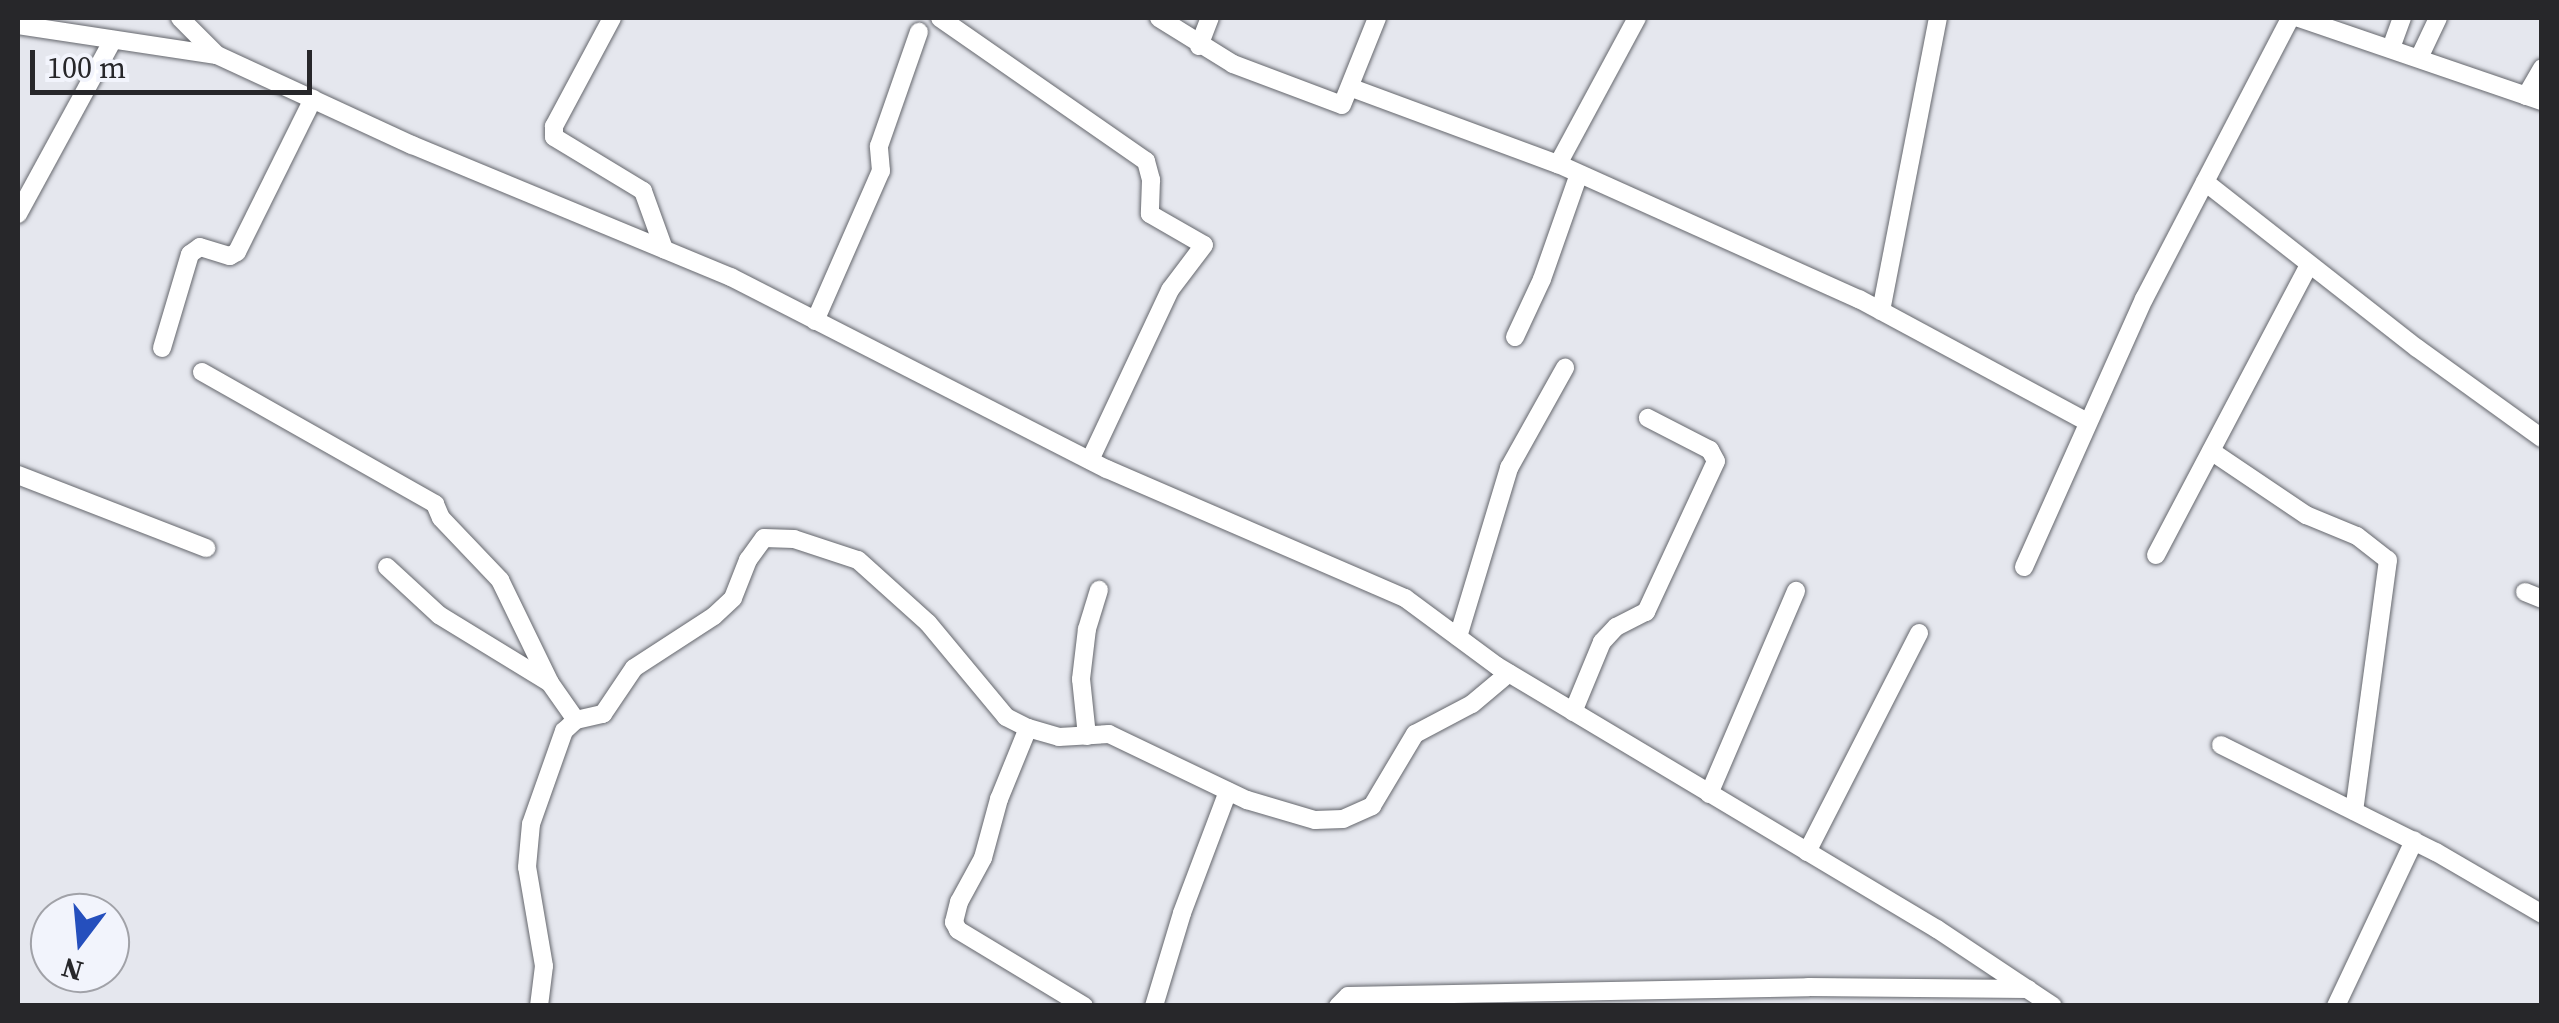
<!DOCTYPE html>
<html>
<head>
<meta charset="utf-8">
<style>
	body { margin:0 }
	#map { position:relative; width:2559px; height:1023px; overflow:hidden; background:#e5e7ee; font-family:"Source Serif 4",serif }
	div>[style] { position:absolute }
	[style*='--x'] { left:calc(var(--x)*1px); top:calc(var(--y)*1px); width:calc(var(--w)*1px); rotate:calc(var(--a)*1deg) }
	.roads { filter:drop-shadow(0 0 2px #65676d) drop-shadow(0 0 2px #65676d) }
	.minor>* { height:18px; margin:-9px; padding:0 9px; transform-origin:9px; border-radius:9px; background:#fff }
	span { translate:-50% -50%; white-space:nowrap; text-align:center; line-height:1.15; -webkit-text-stroke:10px #f2f4fc; paint-order:stroke }
	.frame { position:absolute; inset:0; border:20px solid #27272a; pointer-events:none }
	.north { position:absolute; left:30px; top:893px; width:100px; height:100px; box-sizing:border-box; background:#f2f4fc; border:2px solid #a1a2a8; border-radius:50%; rotate:196deg; font-size:28px; font-weight:700; line-height:40px; text-align:center; color:#27272a }
	.north::after { content:''; display:block; margin:auto; width:35px; height:45px; background:#254fbd; clip-path:polygon(50% 0,100% 100%,50% 72%,0 100%) }
	.scale { position:absolute; left:30px; top:50px; width:282px; height:45px; box-sizing:border-box; border:5px solid #27272a; border-top:0; padding-left:12px; font-size:30px; line-height:35px; white-space:nowrap; color:#27272a; -webkit-text-stroke:8px #f2f4fc; paint-order:stroke }
</style>
</head>
<body>
<div id="map">
	<div class="roads">
		<div class="minor">
			<i style="--x:180;--y:18;--w:52;--a:45"></i>
			<i style="--x:612;--y:18;--w:123;--a:118.2"></i>
			<i style="--x:554;--y:126;--w:11;--a:90"></i>
			<i style="--x:554;--y:137;--w:104;--a:31.2"></i>
			<i style="--x:643;--y:191;--w:62;--a:70.1"></i>
			<i style="--x:940;--y:18;--w:251;--a:34.8"></i>
			<i style="--x:1146;--y:161;--w:20;--a:75"></i>
			<i style="--x:1151;--y:180;--w:34;--a:92"></i>
			<i style="--x:1150;--y:214;--w:62;--a:29.9"></i>
			<i style="--x:1204;--y:245;--w:56;--a:127.1"></i>
			<i style="--x:1170;--y:290;--w:188;--a:115.2"></i>
			<i style="--x:1159;--y:18;--w:87;--a:31.9"></i>
			<i style="--x:1233;--y:64;--w:116;--a:20.6"></i>
			<i style="--x:1342;--y:105;--w:94;--a:-68.1"></i>
			<i style="--x:2299;--y:18;--w:257;--a:18.9"></i>
			<i style="--x:18;--y:25;--w:201;--a:8.6"></i>
			<i style="--x:217;--y:55;--w:215;--a:24.8"></i>
			<i style="--x:412;--y:145;--w:345;--a:22.5"></i>
			<i style="--x:731;--y:277;--w:422;--a:27.1"></i>
			<i style="--x:1107;--y:469;--w:325;--a:23.4"></i>
			<i style="--x:1405;--y:598;--w:114;--a:36.5"></i>
			<i style="--x:1497;--y:666;--w:513;--a:30.87"></i>
			<i style="--x:1937;--y:929;--w:139;--a:33.6"></i>
			<i style="--x:1199;--y:46;--w:30;--a:-69"></i>
			<i style="--x:2391;--y:48;--w:32;--a:-70"></i>
			<i style="--x:2419;--y:58;--w:44;--a:-64.6"></i>
			<i style="--x:1352;--y:88;--w:220;--a:20.3"></i>
			<i style="--x:1558;--y:164;--w:330;--a:24.2"></i>
			<i style="--x:1859;--y:299;--w:258;--a:28.3"></i>
			<i style="--x:2526;--y:96;--w:32;--a:-60"></i>
			<i style="--x:1558;--y:164;--w:166;--a:-61.6"></i>
			<i style="--x:2205;--y:182;--w:269;--a:38.1"></i>
			<i style="--x:2417;--y:348;--w:154;--a:35.8"></i>
			<i style="--x:18;--y:214;--w:198;--a:-61.4"></i>
			<i style="--x:1881;--y:311;--w:298;--a:-79"></i>
			<i style="--x:815;--y:321;--w:164;--a:-66.3"></i>
			<i style="--x:881;--y:171;--w:25;--a:-95"></i>
			<i style="--x:879;--y:146;--w:121;--a:-70.7"></i>
			<i style="--x:1515;--y:337;--w:64;--a:-65"></i>
			<i style="--x:1542;--y:279;--w:111;--a:-70.6"></i>
			<i style="--x:162;--y:348;--w:98;--a:-73.4"></i>
			<i style="--x:190;--y:254;--w:12;--a:-35"></i>
			<i style="--x:200;--y:247;--w:31;--a:17"></i>
			<i style="--x:230;--y:256;--w:8;--a:-30"></i>
			<i style="--x:237;--y:252;--w:171;--a:-63.6"></i>
			<i style="--x:202;--y:372;--w:268;--a:29.5"></i>
			<i style="--x:435;--y:504;--w:15;--a:67"></i>
			<i style="--x:441;--y:518;--w:86;--a:46.4"></i>
			<i style="--x:500;--y:580;--w:114;--a:64.1"></i>
			<i style="--x:550;--y:683;--w:45;--a:54.9"></i>
			<i style="--x:2211;--y:451;--w:115;--a:34"></i>
			<i style="--x:2306;--y:515;--w:55;--a:22.4"></i>
			<i style="--x:2357;--y:536;--w:39;--a:38"></i>
			<i style="--x:2388;--y:560;--w:253;--a:97.7"></i>
			<i style="--x:18;--y:475;--w:202;--a:21.2"></i>
			<i style="--x:2156;--y:555;--w:328;--a:-62.2"></i>
			<i style="--x:387;--y:567;--w:71;--a:42.7"></i>
			<i style="--x:439;--y:615;--w:130;--a:31.5"></i>
			<i style="--x:2024;--y:567;--w:294;--a:-65.9"></i>
			<i style="--x:2144;--y:299;--w:317;--a:-62.5"></i>
			<i style="--x:2525;--y:592;--w:18;--a:22"></i>
			<i style="--x:1458;--y:637;--w:177;--a:-73.2"></i>
			<i style="--x:1509;--y:468;--w:115;--a:-60.8"></i>
			<i style="--x:1573;--y:712;--w:76;--a:-67.5"></i>
			<i style="--x:1602;--y:642;--w:21;--a:-47"></i>
			<i style="--x:1616;--y:627;--w:34;--a:-27"></i>
			<i style="--x:1646;--y:612;--w:166;--a:-65.1"></i>
			<i style="--x:1716;--y:461;--w:13;--a:-119"></i>
			<i style="--x:1710;--y:450;--w:70;--a:-152.7"></i>
			<i style="--x:1028;--y:728;--w:77;--a:112.2"></i>
			<i style="--x:999;--y:799;--w:61;--a:105.2"></i>
			<i style="--x:983;--y:858;--w:50;--a:118.6"></i>
			<i style="--x:959;--y:902;--w:21;--a:104"></i>
			<i style="--x:954;--y:922;--w:9;--a:63"></i>
			<i style="--x:958;--y:930;--w:147;--a:31.1"></i>
			<i style="--x:1087;--y:736;--w:57;--a:-96"></i>
			<i style="--x:1081;--y:679;--w:50;--a:-83.2"></i>
			<i style="--x:1087;--y:629;--w:41;--a:-72.9"></i>
			<i style="--x:2221;--y:745;--w:240;--a:26.5"></i>
			<i style="--x:2436;--y:852;--w:123;--a:30.3"></i>
			<i style="--x:1709;--y:794;--w:221;--a:-66.8"></i>
			<i style="--x:1807;--y:852;--w:246;--a:-62.9"></i>
			<i style="--x:539;--y:1006;--w:40;--a:-82.9"></i>
			<i style="--x:544;--y:966;--w:100;--a:-99.7"></i>
			<i style="--x:527;--y:867;--w:43;--a:-84.7"></i>
			<i style="--x:531;--y:824;--w:99;--a:-70.5"></i>
			<i style="--x:564;--y:731;--w:16;--a:-43"></i>
			<i style="--x:576;--y:720;--w:28;--a:-13"></i>
			<i style="--x:603;--y:714;--w:55;--a:-56"></i>
			<i style="--x:634;--y:668;--w:95;--a:-33"></i>
			<i style="--x:714;--y:616;--w:26;--a:-43"></i>
			<i style="--x:733;--y:598;--w:41;--a:-68.5"></i>
			<i style="--x:748;--y:560;--w:27;--a:-54"></i>
			<i style="--x:764;--y:538;--w:30;--a:2"></i>
			<i style="--x:794;--y:539;--w:67;--a:18.2"></i>
			<i style="--x:858;--y:560;--w:94;--a:42"></i>
			<i style="--x:928;--y:623;--w:122;--a:50.3"></i>
			<i style="--x:1006;--y:717;--w:25;--a:27"></i>
			<i style="--x:1028;--y:728;--w:32;--a:16"></i>
			<i style="--x:1059;--y:737;--w:50;--a:-3.4"></i>
			<i style="--x:1109;--y:734;--w:153;--a:25.6"></i>
			<i style="--x:1247;--y:800;--w:71;--a:16.4"></i>
			<i style="--x:1315;--y:820;--w:28;--a:-2"></i>
			<i style="--x:1343;--y:819;--w:32;--a:-24"></i>
			<i style="--x:1372;--y:806;--w:84;--a:-59.2"></i>
			<i style="--x:1415;--y:734;--w:64;--a:-27.8"></i>
			<i style="--x:1472;--y:704;--w:48;--a:-40"></i>
			<i style="--x:1154;--y:1006;--w:97;--a:-73.2"></i>
			<i style="--x:1182;--y:913;--w:130;--a:-69.3"></i>
			<i style="--x:1338;--y:1006;--w:14;--a:-45"></i>
			<i style="--x:1348;--y:996;--w:460;--a:-1.1"></i>
			<i style="--x:1808;--y:987;--w:220;--a:0.5"></i>
			<i style="--x:2336;--y:1006;--w:183;--a:-64.7"></i>
		</div>
	</div>
	<div class="frame"></div>
	<div class="north">N</div>
	<div class="scale">100 m</div>
</div>
</body>
</html>
